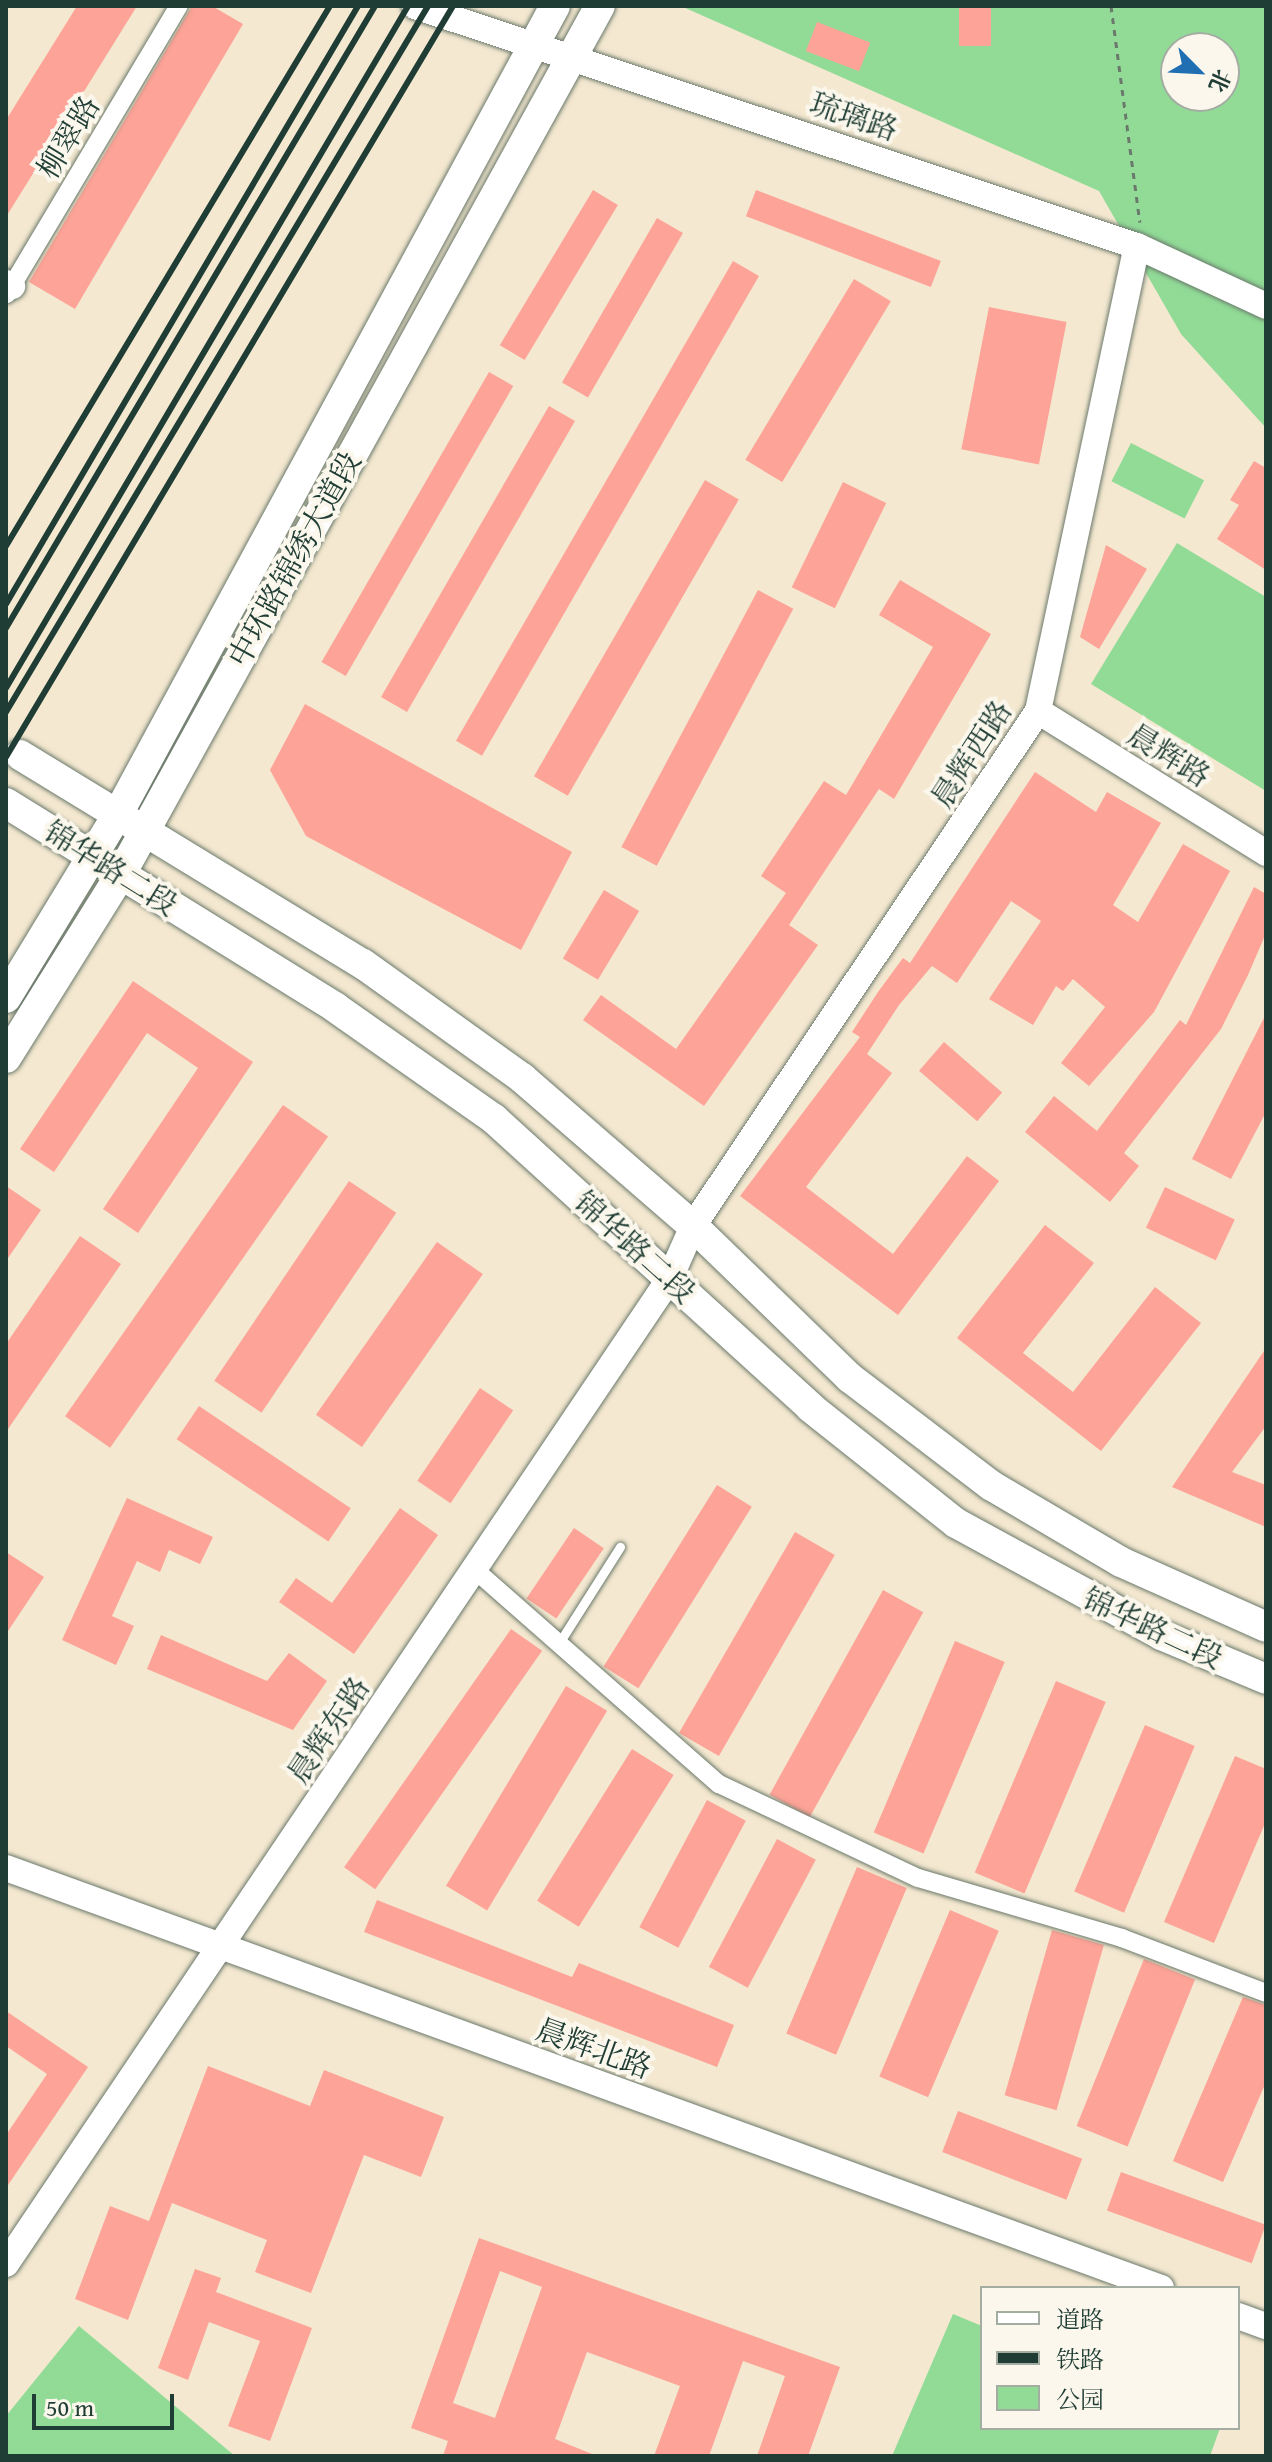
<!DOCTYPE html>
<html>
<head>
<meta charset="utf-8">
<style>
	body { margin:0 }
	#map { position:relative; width:1272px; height:2462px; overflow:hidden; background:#f4e8d0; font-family:"Gentium Book Plus","Noto Serif SC",serif }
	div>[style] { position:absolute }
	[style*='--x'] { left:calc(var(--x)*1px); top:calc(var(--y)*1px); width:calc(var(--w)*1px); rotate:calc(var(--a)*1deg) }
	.green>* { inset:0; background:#91db97; transform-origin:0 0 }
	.building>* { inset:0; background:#fda397; transform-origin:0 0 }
	.path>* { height:3px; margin-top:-1.5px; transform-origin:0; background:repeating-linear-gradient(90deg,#6a796b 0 6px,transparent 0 12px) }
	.roads { filter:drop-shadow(0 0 2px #6a796b) drop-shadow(0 0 2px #6a796b) }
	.lane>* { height:9px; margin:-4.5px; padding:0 4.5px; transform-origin:4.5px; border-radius:4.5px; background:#fff }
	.street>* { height:18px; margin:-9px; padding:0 9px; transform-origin:9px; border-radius:9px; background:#fff }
	.secondary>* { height:26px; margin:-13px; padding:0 13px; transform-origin:13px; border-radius:13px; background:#fff }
	.primary>* { height:30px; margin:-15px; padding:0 15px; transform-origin:15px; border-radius:15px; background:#fff }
	.rail>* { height:6px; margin:-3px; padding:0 3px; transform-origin:3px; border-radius:3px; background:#1f3d34 }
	span { translate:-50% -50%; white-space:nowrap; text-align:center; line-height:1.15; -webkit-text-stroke:8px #fbf7ec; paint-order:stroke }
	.street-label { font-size:30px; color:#1f3d34 }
	.frame { position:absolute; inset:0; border:8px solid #1f3d34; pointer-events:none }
	.legend { position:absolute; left:980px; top:2286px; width:260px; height:144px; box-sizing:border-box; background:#fbf7ec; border:2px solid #a3ada2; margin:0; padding:10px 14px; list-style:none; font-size:24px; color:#1f3d34 }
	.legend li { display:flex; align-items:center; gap:16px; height:40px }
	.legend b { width:40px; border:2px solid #a3ada2 }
	.north { position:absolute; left:1160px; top:32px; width:80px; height:80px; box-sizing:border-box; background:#fbf7ec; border:2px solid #a3ada2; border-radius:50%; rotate:114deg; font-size:22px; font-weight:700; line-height:32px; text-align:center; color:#1f3d34 }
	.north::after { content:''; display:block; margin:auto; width:28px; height:36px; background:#1f6fb2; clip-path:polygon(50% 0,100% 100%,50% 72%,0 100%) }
	.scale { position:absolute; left:32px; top:2394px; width:142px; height:36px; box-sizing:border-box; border:4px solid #1f3d34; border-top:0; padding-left:10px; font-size:24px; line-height:28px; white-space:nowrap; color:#1f3d34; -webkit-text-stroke:6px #fbf7ec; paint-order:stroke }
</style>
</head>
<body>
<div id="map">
	<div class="green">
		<i style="clip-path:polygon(evenodd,1266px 6px,1266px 428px,1181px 334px,1099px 191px,683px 7px,1266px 6px,1176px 48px,1224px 48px,1224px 96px,1176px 96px,1176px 48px)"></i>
		<i style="left:1131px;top:443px;width:82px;height:43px;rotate:27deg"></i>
		<i style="clip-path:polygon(1177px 543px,1266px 597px,1266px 791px,1091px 684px)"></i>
		<i style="clip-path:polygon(953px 2314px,982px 2326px,982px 2428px,1220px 2428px,1210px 2456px,892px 2456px)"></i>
		<i style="clip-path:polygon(79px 2326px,235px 2456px,6px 2456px,6px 2416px)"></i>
	</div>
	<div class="building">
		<i style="clip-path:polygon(77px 6px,137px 6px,6px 217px,6px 120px)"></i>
		<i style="clip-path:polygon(192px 6px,212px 6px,243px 24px,75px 309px,29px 282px)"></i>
		<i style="left:959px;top:6px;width:32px;height:40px"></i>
		<i style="left:817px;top:22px;width:57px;height:31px;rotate:21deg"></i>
		<i style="left:593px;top:190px;width:29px;height:181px;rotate:31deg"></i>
		<i style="left:756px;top:190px;width:198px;height:28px;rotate:21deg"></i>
		<i style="left:657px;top:218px;width:30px;height:190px;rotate:30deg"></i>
		<i style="left:733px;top:261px;width:30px;height:554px;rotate:30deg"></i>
		<i style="left:854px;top:279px;width:43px;height:211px;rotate:31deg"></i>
		<i style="left:989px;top:307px;width:79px;height:145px;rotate:11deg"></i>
		<i style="left:489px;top:372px;width:28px;height:335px;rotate:30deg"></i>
		<i style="left:549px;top:406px;width:30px;height:336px;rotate:30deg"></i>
		<i style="clip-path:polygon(1254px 461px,1266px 468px,1266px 570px,1217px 539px,1239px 505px,1230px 500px)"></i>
		<i style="left:705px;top:480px;width:39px;height:342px;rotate:30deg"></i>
		<i style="left:843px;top:482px;width:48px;height:117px;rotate:26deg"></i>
		<i style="clip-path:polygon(1106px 545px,1147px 569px,1099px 649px,1080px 637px)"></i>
		<i style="clip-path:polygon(900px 580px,991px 634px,894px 799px,879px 789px,789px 925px,818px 945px,704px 1106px,583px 1020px,601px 995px,676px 1049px,786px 893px,761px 876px,824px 781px,846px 795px,933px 647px,879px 615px)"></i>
		<i style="left:758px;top:590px;width:40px;height:291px;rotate:28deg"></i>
		<i style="clip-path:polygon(305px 704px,572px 852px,521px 950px,306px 836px,270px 770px)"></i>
		<i style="clip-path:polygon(1035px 772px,1096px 812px,1107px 792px,1161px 823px,1113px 905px,1138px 922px,1183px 844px,1230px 871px,1154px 1012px,1089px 1086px,1061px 1063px,1105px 1007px,1073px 979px,1063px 991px,1056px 986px,1033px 1025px,989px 999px,1041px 921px,1011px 901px,957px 983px,932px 966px,899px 1005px,867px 1054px,892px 1073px,806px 1187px,893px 1254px,967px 1156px,999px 1181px,898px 1315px,740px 1196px,860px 1037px,852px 1032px,878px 992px,903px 958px,910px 963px)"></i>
		<i style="clip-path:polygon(1254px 887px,1266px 894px,1266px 933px,1248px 975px,1221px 1029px,1124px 1153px,1139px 1166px,1110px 1202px,1025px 1132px,1054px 1096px,1097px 1131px,1180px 1020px,1186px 1025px)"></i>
		<i style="left:604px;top:890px;width:41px;height:80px;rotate:31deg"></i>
		<i style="clip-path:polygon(133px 981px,253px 1062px,138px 1233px,103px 1209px,198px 1068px,147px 1033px,54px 1172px,20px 1149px)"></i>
		<i style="clip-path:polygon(1266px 1014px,1266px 1112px,1231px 1179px,1192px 1159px)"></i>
		<i style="left:944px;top:1042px;width:77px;height:38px;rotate:41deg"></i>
		<i style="left:283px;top:1105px;width:55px;height:380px;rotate:35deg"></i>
		<i style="left:349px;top:1181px;width:57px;height:241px;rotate:34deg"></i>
		<i style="clip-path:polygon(6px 1186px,41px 1210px,6px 1261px)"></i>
		<i style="left:1165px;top:1187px;width:77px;height:45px;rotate:25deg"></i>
		<i style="clip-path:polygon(1045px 1225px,1094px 1263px,1023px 1353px,1073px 1392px,1155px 1287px,1201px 1323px,1101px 1451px,957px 1338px)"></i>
		<i style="clip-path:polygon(80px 1236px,121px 1264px,6px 1432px,6px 1344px)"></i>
		<i style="left:437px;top:1242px;width:56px;height:211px;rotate:35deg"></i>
		<i style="clip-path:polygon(1266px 1348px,1266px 1426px,1232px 1472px,1266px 1485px,1266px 1527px,1172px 1487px)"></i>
		<i style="left:480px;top:1388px;width:40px;height:112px;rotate:34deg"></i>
		<i style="left:199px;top:1406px;width:183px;height:40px;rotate:34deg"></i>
		<i style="left:717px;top:1485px;width:41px;height:214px;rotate:32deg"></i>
		<i style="clip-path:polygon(127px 1498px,213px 1537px,200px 1564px,169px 1550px,160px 1572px,137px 1561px,112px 1616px,134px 1626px,116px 1665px,62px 1640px)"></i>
		<i style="clip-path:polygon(400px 1508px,438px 1535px,354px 1654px,279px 1602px,296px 1578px,332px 1603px)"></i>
		<i style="left:574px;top:1528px;width:36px;height:85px;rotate:34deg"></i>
		<i style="left:795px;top:1532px;width:46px;height:232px;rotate:30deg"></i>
		<i style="clip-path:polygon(6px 1552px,44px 1577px,6px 1634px)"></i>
		<i style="left:883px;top:1590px;width:46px;height:234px;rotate:29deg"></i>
		<i style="left:511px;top:1629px;width:38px;height:291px;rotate:35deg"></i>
		<i style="clip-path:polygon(161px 1635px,267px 1681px,289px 1653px,327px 1681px,293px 1730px,147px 1669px)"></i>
		<i style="left:955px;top:1641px;width:54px;height:208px;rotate:23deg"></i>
		<i style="left:1056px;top:1681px;width:54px;height:208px;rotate:23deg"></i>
		<i style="left:566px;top:1686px;width:48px;height:233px;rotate:31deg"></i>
		<i style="left:1145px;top:1725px;width:54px;height:181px;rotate:23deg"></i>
		<i style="left:632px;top:1749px;width:49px;height:179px;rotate:32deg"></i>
		<i style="clip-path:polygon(1235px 1756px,1266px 1769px,1266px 1821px,1214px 1943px,1164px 1922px)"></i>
		<i style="left:707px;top:1800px;width:44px;height:144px;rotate:28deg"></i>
		<i style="left:777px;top:1839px;width:44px;height:145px;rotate:28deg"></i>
		<i style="left:857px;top:1867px;width:54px;height:181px;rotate:23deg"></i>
		<i style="clip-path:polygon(377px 1900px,572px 1977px,579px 1963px,734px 2025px,717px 2067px,364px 1932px)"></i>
		<i style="left:950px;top:1910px;width:53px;height:181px;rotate:23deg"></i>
		<i style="left:1052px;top:1930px;width:54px;height:172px;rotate:16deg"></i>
		<i style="left:1144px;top:1959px;width:55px;height:180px;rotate:22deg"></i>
		<i style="clip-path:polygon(1243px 1997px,1266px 2005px,1266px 2082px,1223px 2182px,1173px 2161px)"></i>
		<i style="clip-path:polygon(6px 2011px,88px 2067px,6px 2188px,6px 2135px,47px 2074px,6px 2046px)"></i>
		<i style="clip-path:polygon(208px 2066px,310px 2106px,324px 2070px,444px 2117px,421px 2177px,364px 2155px,311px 2293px,255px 2272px,267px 2240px,172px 2203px,128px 2320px,75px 2299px,110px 2206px,149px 2221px)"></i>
		<i style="left:958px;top:2111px;width:133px;height:44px;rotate:21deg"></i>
		<i style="left:1121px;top:2172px;width:154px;height:41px;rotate:20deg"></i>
		<i style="clip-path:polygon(evenodd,479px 2238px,840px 2367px,808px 2456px,757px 2456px,785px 2376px,743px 2361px,709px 2456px,654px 2456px,680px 2386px,587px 2352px,555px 2439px,597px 2456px,443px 2456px,448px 2441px,411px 2428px,479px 2238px,500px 2271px,542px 2287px,495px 2418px,453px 2403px,500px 2271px)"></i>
		<i style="clip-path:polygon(195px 2269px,221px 2278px,216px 2292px,312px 2328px,270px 2441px,228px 2426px,260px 2341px,209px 2322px,188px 2380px,158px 2368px)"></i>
	</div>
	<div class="path">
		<i style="--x:1111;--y:6;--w:218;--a:82.4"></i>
	</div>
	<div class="roads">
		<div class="lane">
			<i style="--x:559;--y:1643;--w:114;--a:-57.6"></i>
		</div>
		<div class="street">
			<i style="--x:7;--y:294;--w:335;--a:-59.2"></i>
			<i style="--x:474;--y:1569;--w:326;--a:41.3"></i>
			<i style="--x:719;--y:1784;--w:220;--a:25.3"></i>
			<i style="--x:918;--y:1878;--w:213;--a:16.4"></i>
			<i style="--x:1122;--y:1938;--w:154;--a:20.9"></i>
		</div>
		<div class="secondary">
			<i style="--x:415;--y:6;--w:761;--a:18.39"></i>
			<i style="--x:1137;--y:246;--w:142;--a:24.9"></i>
			<i style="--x:6;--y:283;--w:7;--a:27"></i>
			<i style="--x:1038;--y:711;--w:269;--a:31.9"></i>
			<i style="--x:6;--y:1868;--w:1229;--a:19.98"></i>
			<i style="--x:6;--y:2264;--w:1189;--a:-56.04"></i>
			<i style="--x:670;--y:1278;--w:57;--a:-66.1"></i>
			<i style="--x:693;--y:1226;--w:620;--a:-56.18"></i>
			<i style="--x:1038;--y:711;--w:475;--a:-78"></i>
			<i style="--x:1238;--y:2316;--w:30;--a:20"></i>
		</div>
		<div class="primary">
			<i style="--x:20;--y:755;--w:402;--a:31.4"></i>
			<i style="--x:363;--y:964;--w:196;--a:35.6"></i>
			<i style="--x:522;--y:1078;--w:226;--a:40.9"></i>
			<i style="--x:693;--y:1226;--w:219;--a:44.1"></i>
			<i style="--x:850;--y:1378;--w:178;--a:37.3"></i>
			<i style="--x:992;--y:1486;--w:150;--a:30.5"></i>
			<i style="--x:1121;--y:1562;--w:159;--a:24.1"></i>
			<i style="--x:6;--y:803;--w:388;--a:31.8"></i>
			<i style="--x:336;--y:1008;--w:193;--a:35.1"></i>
			<i style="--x:494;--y:1119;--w:428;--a:42.3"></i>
			<i style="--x:810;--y:1407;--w:186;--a:38.5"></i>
			<i style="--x:956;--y:1523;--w:234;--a:28.6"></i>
			<i style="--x:1161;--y:1635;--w:114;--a:22.7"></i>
			<i style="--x:6;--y:998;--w:218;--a:-58.7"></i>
			<i style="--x:119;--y:812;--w:916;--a:-61.59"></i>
			<i style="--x:6;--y:1058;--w:217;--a:-58"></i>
			<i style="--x:121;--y:874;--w:991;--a:-61.11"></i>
		</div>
	</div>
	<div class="rail">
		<i style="--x:6;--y:546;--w:630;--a:-59.04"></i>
		<i style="--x:6;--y:604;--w:694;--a:-59.52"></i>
		<i style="--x:6;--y:628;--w:723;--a:-59.32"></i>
		<i style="--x:6;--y:688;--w:792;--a:-59.48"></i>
		<i style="--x:6;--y:712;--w:823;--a:-59.13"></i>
		<i style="--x:6;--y:757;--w:874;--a:-59.24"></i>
	</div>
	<div class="street-label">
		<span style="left:854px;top:116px;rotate:19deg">琉璃路</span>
		<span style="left:68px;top:137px;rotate:-59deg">柳翠路</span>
		<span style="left:294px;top:559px;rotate:-61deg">中环路锦绣大道段</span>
		<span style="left:971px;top:754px;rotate:-57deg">晨辉西路</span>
		<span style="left:1169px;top:755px;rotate:32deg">晨辉路</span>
		<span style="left:111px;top:868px;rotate:32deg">锦华路二段</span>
		<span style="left:635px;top:1247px;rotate:42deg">锦华路二段</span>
		<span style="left:1153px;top:1628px;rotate:25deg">锦华路二段</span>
		<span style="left:328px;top:1730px;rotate:-56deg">晨辉东路</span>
		<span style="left:594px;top:2048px;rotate:20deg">晨辉北路</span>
	</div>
	<div class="frame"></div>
	<ul class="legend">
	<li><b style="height:10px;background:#fff"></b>道路</li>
	<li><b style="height:10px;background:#1f3d34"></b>铁路</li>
	<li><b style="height:22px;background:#91db97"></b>公园</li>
	</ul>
	<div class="north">北</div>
	<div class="scale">50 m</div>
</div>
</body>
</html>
